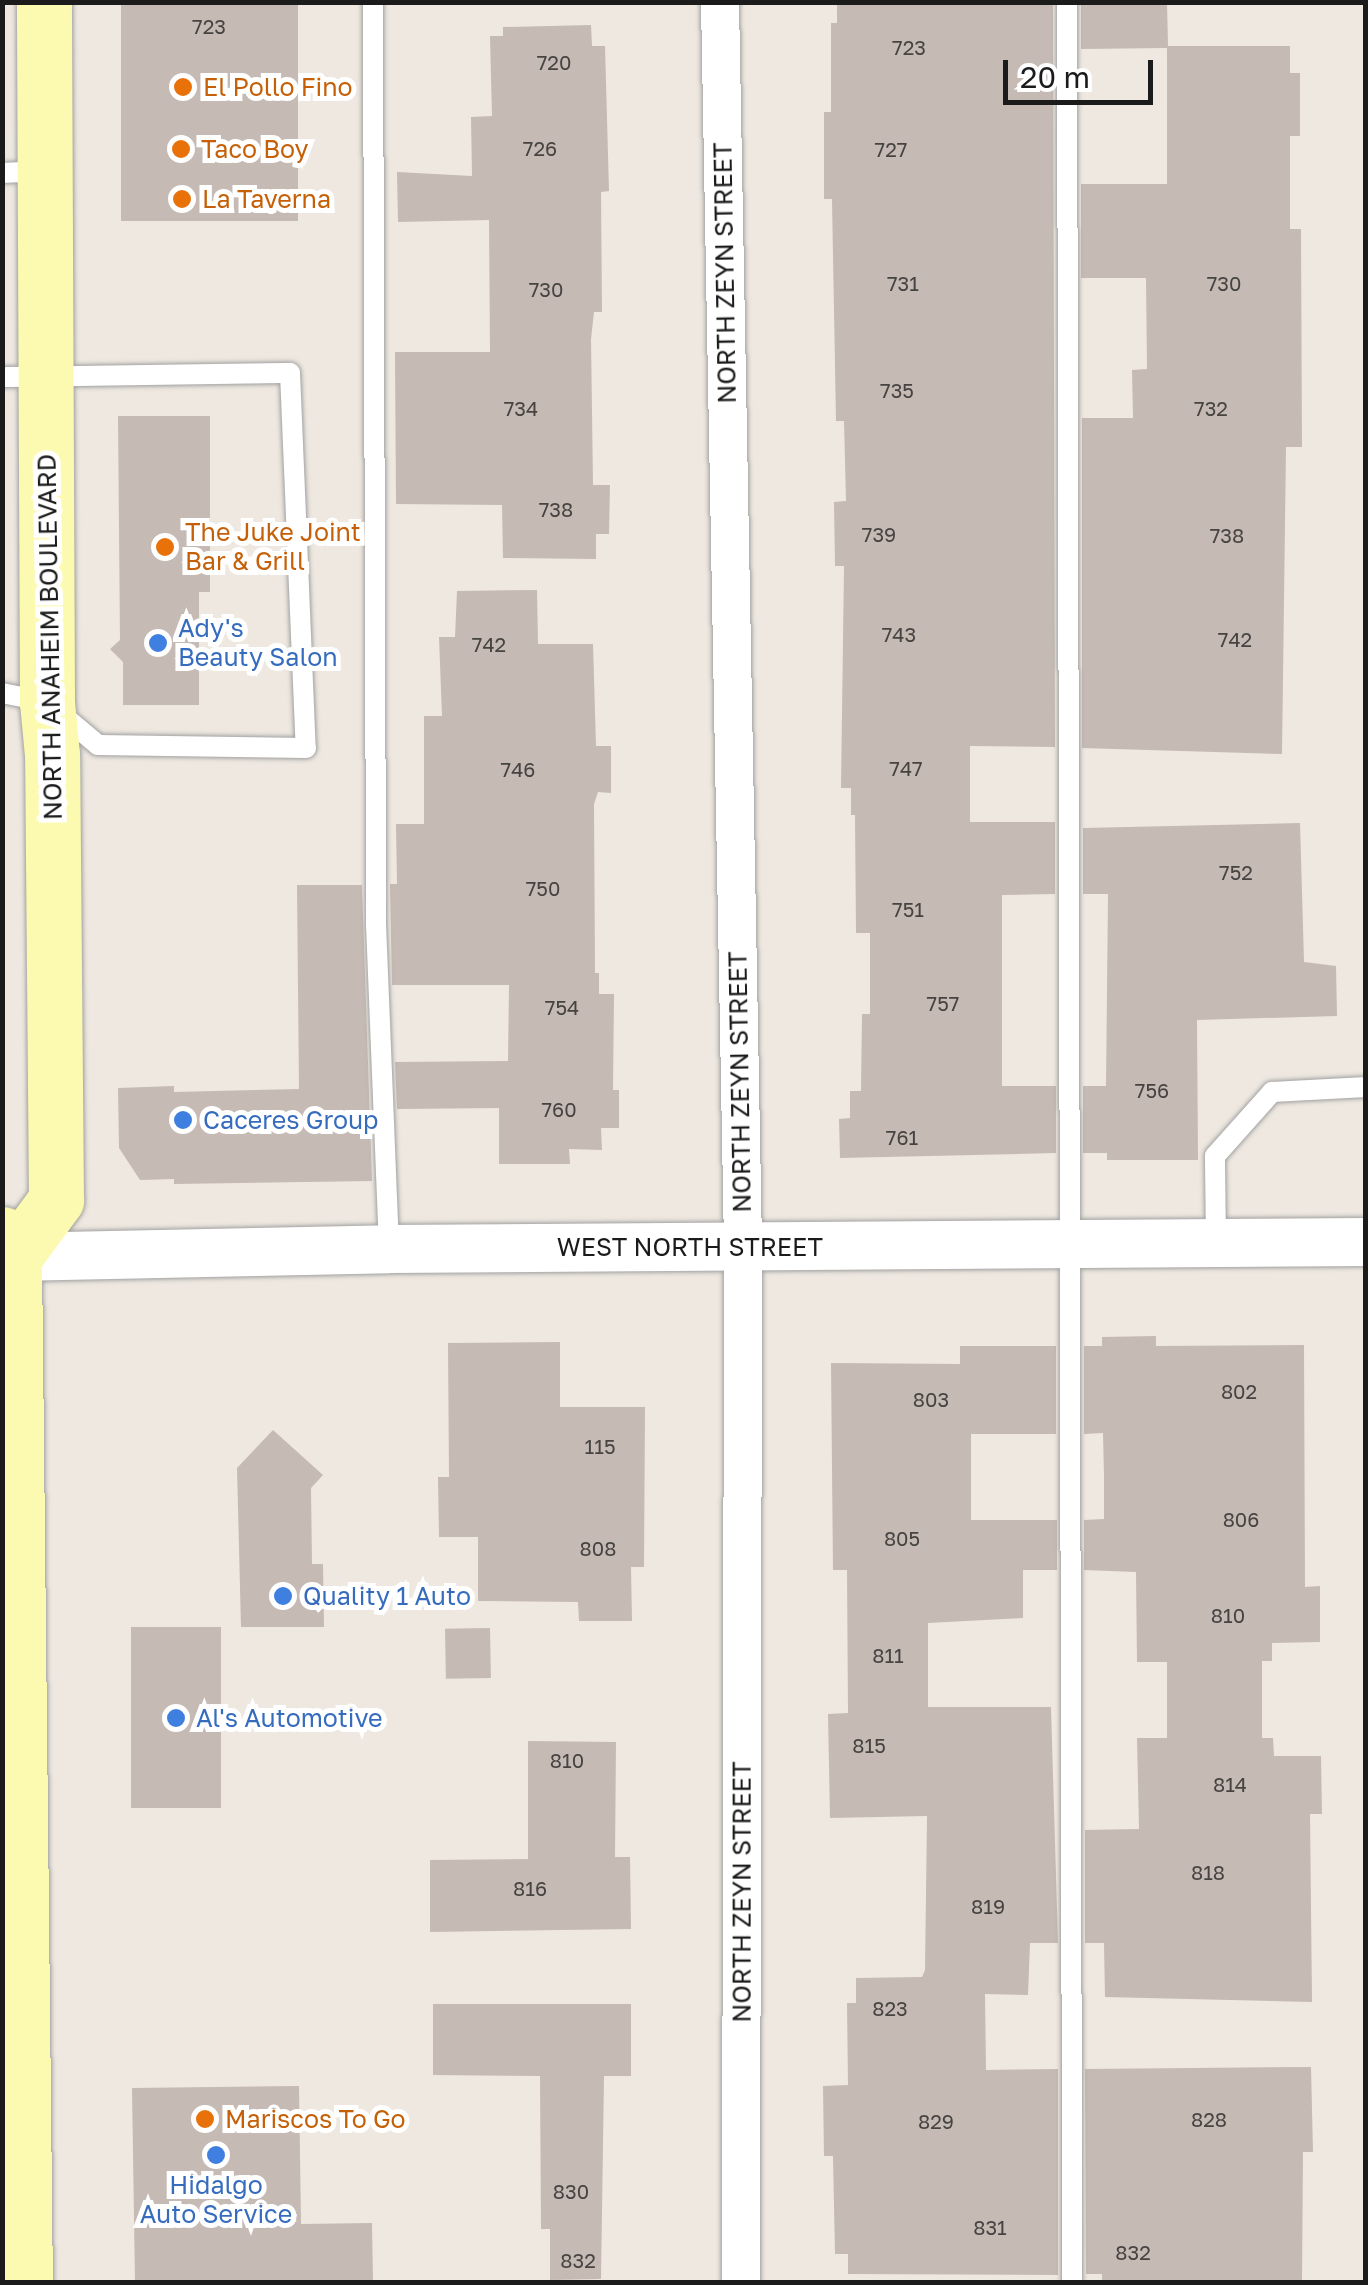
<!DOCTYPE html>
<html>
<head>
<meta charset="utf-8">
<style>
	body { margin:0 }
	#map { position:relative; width:1368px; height:2285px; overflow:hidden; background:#eee8e0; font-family:"Golos Text",sans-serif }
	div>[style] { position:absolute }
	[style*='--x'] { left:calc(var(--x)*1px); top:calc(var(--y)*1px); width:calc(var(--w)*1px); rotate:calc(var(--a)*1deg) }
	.building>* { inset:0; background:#c5bab4; transform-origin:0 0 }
	.roads { filter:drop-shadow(0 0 2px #a2a2a2) drop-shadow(0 0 2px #a2a2a2) }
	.service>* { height:20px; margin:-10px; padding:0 10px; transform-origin:10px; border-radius:10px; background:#fff }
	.minor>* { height:38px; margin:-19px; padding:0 19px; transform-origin:19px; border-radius:19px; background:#fff }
	.tertiary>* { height:48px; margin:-24px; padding:0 24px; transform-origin:24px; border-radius:24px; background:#fff }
	.secondary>* { height:55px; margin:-27.5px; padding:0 27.5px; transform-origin:27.5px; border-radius:27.5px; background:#fcfab0 }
	.dots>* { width:28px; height:28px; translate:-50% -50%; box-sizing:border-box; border:5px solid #fff; border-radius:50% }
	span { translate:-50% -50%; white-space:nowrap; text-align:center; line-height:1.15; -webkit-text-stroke:10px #fff; paint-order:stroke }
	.number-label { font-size:20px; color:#464341 }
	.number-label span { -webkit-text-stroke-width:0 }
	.food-label { font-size:25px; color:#c56008 }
	.left { translate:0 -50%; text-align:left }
	.street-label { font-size:25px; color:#1b1b1b }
	.shop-label { font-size:25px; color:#366cbe }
	.frame { position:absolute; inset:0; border:5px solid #1b1b1b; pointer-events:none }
	.scale { position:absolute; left:1003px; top:60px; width:150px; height:45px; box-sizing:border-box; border:5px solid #1b1b1b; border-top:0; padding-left:12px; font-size:30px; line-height:35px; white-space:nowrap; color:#1b1b1b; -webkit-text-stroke:8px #fff; paint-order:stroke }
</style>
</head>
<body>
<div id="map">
	<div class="building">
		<i style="clip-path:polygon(837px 2px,1053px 2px,1055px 747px,970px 746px,970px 822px,1055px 822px,1055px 894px,1002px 895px,1002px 1086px,1056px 1086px,1056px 1153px,840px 1158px,839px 1119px,850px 1118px,850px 1091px,861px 1091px,862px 1014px,870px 1014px,870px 933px,856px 933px,855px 815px,851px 815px,851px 788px,841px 788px,844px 566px,835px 566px,834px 502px,846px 501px,844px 421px,836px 421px,832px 199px,824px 199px,824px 112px,831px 112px,831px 23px,837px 23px)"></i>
		<i style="clip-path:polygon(1081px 2px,1167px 2px,1168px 46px,1290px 46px,1290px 73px,1300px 73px,1300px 136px,1290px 136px,1290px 229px,1301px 229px,1302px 447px,1286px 447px,1282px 754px,1082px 748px,1082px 418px,1133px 418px,1132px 370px,1147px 369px,1146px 278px,1081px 278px,1081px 184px,1167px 184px,1167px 48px,1081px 49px)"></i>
		<i style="left:298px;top:3px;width:218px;height:177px;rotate:90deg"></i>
		<i style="clip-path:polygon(591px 25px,592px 46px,605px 46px,609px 191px,601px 192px,602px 312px,594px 312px,591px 339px,593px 485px,610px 485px,609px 534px,596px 534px,596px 559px,503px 558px,502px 505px,396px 504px,395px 352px,490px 352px,489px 220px,398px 222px,397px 172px,472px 176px,471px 117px,492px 116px,490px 36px,503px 36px,503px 27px)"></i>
		<i style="clip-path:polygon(118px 416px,210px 416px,210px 592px,199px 592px,199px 705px,123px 705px,123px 662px,110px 649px,120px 640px)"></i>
		<i style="clip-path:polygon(537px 590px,538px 644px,593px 644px,596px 746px,611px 746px,611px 793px,598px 792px,594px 804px,595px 973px,599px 973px,599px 994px,614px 994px,613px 1090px,619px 1090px,619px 1128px,601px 1128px,602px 1150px,569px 1149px,570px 1164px,499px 1164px,499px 1108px,397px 1109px,395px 1062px,508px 1061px,509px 985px,392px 985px,390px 884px,397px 884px,396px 824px,424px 824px,424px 716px,442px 716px,439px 637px,455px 637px,457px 591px)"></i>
		<i style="clip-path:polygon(1300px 823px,1304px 962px,1336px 966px,1337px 1016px,1197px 1020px,1198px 1160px,1107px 1160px,1107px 1153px,1083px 1153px,1083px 1086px,1106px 1086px,1108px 894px,1083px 894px,1083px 828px)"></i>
		<i style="clip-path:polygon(297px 885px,362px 885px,372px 1181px,174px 1184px,174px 1179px,140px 1180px,119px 1148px,118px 1088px,174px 1086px,174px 1092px,299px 1089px)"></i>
		<i style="clip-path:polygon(1156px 1336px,1156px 1346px,1304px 1345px,1305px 1587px,1320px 1586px,1320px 1642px,1272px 1643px,1272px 1661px,1262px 1661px,1262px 1738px,1273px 1738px,1274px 1756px,1321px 1756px,1322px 1814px,1310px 1814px,1312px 2002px,1105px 1997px,1104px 1943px,1085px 1943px,1085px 1830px,1139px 1829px,1137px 1738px,1167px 1738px,1167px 1662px,1137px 1662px,1136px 1572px,1084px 1570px,1084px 1520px,1104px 1519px,1104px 1476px,1103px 1433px,1084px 1434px,1084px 1346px,1102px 1346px,1102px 1337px)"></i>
		<i style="clip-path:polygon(560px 1342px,560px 1407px,645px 1407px,644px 1567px,631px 1567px,632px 1621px,579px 1621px,578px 1602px,478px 1601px,478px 1537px,439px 1537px,438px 1477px,449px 1477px,448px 1343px)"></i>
		<i style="clip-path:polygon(960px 1346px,1056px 1346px,1056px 1434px,971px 1434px,971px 1520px,1057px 1520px,1057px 1570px,1023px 1570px,1023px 1618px,928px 1623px,928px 1707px,1051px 1707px,1058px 1943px,1030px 1943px,1028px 1995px,985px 1994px,986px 2070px,1058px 2069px,1058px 2275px,848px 2274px,848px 2254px,835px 2254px,833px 2156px,824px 2156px,823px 2086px,848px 2085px,847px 2003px,856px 2003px,856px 1978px,922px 1977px,925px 1970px,927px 1816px,830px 1818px,828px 1714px,848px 1713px,847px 1570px,833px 1570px,831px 1363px,960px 1364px)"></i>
		<i style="clip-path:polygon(273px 1430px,323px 1475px,311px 1488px,312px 1564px,323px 1564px,324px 1627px,241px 1627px,237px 1468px)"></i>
		<i style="left:131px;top:1627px;width:90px;height:181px"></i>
		<i style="left:490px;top:1628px;width:50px;height:45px;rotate:89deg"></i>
		<i style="clip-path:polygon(528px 1741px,616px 1742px,615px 1857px,630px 1857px,631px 1929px,430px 1932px,430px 1860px,528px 1859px)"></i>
		<i style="clip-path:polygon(433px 2004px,631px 2004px,631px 2076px,604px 2076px,601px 2279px,550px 2280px,550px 2229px,541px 2229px,540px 2076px,433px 2075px)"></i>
		<i style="clip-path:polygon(1311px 2067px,1313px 2152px,1303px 2152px,1302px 2282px,1102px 2282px,1102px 2274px,1086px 2274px,1085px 2069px)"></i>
		<i style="clip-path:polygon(299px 2086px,301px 2224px,372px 2223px,373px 2282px,135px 2282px,132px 2088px)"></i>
	</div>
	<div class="roads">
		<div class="service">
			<i style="--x:373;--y:2;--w:922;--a:89.81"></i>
			<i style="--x:376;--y:924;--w:325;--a:87.7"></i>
			<i style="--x:1067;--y:2;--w:2280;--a:89.87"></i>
			<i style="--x:2;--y:173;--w:41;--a:-2.8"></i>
			<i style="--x:2;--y:377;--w:288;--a:-0.8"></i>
			<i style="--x:290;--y:373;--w:375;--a:87.6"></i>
			<i style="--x:306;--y:748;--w:208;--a:-179.2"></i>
			<i style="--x:98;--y:745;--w:67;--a:-139.9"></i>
			<i style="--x:47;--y:702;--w:46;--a:-168.7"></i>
			<i style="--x:1216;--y:1243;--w:87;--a:-90.7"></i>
			<i style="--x:1215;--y:1156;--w:86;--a:-48.3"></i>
			<i style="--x:1272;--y:1092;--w:94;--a:-3"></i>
		</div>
		<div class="minor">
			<i style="--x:720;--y:2;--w:1245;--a:88.94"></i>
			<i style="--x:743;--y:1247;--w:1035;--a:90.11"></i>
		</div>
		<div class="tertiary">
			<i style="--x:14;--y:1257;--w:375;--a:-1.2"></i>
			<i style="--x:389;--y:1249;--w:977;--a:-0.41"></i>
		</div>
		<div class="secondary">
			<i style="--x:2;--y:1234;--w:26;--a:62"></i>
			<i style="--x:14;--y:1257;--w:1025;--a:89.39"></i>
			<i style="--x:14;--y:1257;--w:71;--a:-53.6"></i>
			<i style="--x:56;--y:1200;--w:445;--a:-90.5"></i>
			<i style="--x:52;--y:755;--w:53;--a:-95.4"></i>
			<i style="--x:47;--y:702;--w:700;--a:-90.25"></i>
		</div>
	</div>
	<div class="dots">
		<i style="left:183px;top:87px;background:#e8710a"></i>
		<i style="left:181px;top:149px;background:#e8710a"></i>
		<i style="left:182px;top:199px;background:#e8710a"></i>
		<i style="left:165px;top:547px;background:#e8710a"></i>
		<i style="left:158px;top:643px;background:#3f7fe0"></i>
		<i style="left:183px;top:1120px;background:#3f7fe0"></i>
		<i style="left:283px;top:1596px;background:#3f7fe0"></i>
		<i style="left:176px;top:1718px;background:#3f7fe0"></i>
		<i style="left:205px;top:2119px;background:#e8710a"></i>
		<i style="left:216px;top:2155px;background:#3f7fe0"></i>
	</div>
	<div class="number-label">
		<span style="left:209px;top:26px">723</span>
		<span style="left:909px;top:47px">723</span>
		<span style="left:554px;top:62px">720</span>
		<span style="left:540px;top:148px">726</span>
		<span style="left:891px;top:149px">727</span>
		<span style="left:903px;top:283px">731</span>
		<span style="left:1224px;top:283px">730</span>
		<span style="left:546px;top:289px">730</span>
		<span style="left:897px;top:390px">735</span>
		<span style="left:521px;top:408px">734</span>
		<span style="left:1211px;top:408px">732</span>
		<span style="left:556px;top:509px">738</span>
		<span style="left:879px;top:534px">739</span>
		<span style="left:1227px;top:535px">738</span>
		<span style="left:899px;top:634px">743</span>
		<span style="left:1235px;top:639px">742</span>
		<span style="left:489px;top:644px">742</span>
		<span style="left:906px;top:768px">747</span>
		<span style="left:518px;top:769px">746</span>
		<span style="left:1236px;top:872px">752</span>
		<span style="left:543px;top:888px">750</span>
		<span style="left:908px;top:909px">751</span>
		<span style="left:943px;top:1003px">757</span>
		<span style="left:562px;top:1007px">754</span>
		<span style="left:1152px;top:1090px">756</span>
		<span style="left:559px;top:1109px">760</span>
		<span style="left:902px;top:1137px">761</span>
		<span style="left:1239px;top:1391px">802</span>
		<span style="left:931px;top:1399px">803</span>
		<span style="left:600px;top:1446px">115</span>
		<span style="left:1241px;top:1519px">806</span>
		<span style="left:902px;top:1538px">805</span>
		<span style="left:598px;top:1548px">808</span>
		<span style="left:1228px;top:1615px">810</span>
		<span style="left:888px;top:1655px">811</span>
		<span style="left:869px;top:1745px">815</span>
		<span style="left:567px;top:1760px">810</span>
		<span style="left:1230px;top:1784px">814</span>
		<span style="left:1208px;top:1872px">818</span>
		<span style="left:530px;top:1888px">816</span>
		<span style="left:988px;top:1906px">819</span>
		<span style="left:890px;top:2008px">823</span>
		<span style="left:1209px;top:2119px">828</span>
		<span style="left:936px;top:2121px">829</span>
		<span style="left:571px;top:2191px">830</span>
		<span style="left:990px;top:2227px">831</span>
		<span style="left:1133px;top:2252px">832</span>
		<span style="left:578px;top:2260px">832</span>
	</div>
	<div class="food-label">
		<span class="left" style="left:203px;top:87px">El Pollo Fino</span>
		<span class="left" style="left:201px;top:149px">Taco Boy</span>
		<span class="left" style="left:202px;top:199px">La Taverna</span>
		<span class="left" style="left:185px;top:547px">The Juke Joint<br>Bar &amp; Grill</span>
		<span class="left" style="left:225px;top:2119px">Mariscos To Go</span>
	</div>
	<div class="street-label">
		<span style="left:725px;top:273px;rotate:-91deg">NORTH ZEYN STREET</span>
		<span style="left:50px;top:637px;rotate:-91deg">NORTH ANAHEIM BOULEVARD</span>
		<span style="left:740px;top:1082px;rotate:-91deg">NORTH ZEYN STREET</span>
		<span style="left:690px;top:1247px">WEST NORTH STREET</span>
		<span style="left:742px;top:1892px;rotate:-90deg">NORTH ZEYN STREET</span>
	</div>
	<div class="shop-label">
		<span class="left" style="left:178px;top:643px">Ady's<br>Beauty Salon</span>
		<span class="left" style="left:203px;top:1120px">Caceres Group</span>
		<span class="left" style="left:303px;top:1596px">Quality 1 Auto</span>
		<span class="left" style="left:196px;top:1718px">Al's Automotive</span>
		<span style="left:216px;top:2200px">Hidalgo<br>Auto Service</span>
	</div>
	<div class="frame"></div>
	<div class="scale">20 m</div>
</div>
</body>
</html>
